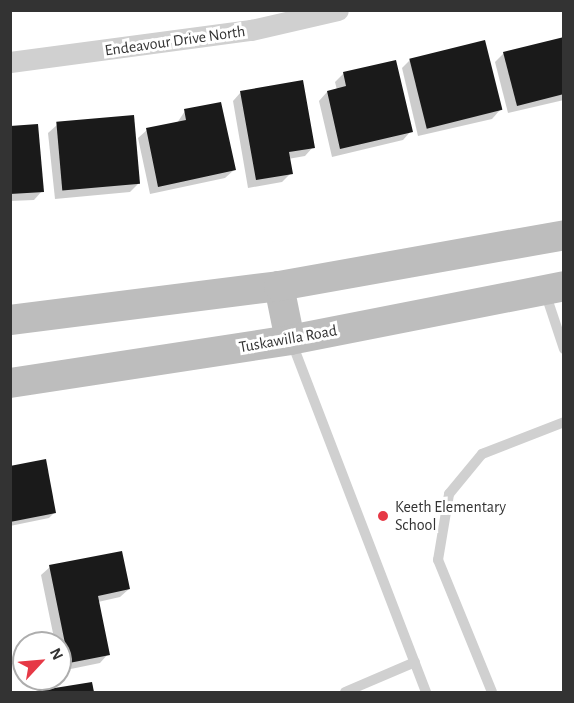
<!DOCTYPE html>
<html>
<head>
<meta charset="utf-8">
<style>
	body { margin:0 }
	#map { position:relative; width:574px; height:703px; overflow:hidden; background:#fff; font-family:"Alegreya Sans",sans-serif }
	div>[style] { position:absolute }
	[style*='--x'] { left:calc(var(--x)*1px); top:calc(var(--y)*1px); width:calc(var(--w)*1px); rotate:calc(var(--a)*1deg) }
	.shadow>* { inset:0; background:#0003 }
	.building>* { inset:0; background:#1a1a1a; transform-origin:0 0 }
	.lane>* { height:10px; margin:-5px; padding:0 5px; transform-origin:5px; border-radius:5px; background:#d0d0d0 }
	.street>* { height:21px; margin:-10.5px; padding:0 10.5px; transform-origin:10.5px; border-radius:10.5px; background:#d0d0d0 }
	.secondary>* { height:30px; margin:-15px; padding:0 15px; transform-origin:15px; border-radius:15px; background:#bdbdbd }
	.dots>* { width:16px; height:16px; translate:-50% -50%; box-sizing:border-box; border:3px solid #fff; border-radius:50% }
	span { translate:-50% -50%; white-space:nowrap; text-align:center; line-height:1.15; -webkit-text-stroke:6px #fff; paint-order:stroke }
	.street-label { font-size:16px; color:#333 }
	.poi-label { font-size:16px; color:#333 }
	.left { translate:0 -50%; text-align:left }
	.frame { position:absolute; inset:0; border:12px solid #333; pointer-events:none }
	.north { position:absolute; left:12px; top:631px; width:60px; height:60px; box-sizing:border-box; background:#fff; border:2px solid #adadad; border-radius:50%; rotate:64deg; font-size:16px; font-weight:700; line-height:24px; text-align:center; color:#333 }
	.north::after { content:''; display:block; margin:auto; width:21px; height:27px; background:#e63946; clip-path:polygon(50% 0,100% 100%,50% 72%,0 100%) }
</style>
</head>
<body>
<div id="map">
	<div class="shadow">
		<i style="clip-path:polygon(564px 38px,564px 100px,508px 113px,495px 62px,504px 53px)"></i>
		<i style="clip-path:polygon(410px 60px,500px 110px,492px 119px,418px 136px,402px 68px)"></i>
		<i style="clip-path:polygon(344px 73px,411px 131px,403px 140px,332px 157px,319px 101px,327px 92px,337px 90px,335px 82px)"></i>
		<i style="clip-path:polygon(241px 92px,313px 147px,305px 156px,288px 159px,291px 173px,282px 182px,248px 188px,233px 101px)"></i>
		<i style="clip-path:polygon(185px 111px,234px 170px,225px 178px,150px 194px,138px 138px,147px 130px,177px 123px)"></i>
		<i style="clip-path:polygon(57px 125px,139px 183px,130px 192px,55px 199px,48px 133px)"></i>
		<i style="clip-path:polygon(10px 127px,42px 191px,34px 200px,10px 201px)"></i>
		<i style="clip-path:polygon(10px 467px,55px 512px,49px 518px,10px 526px)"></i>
		<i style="clip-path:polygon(50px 567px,129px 589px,120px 597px,98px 602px,108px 654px,100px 663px,61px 671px,60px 643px,55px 643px,41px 575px)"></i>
		<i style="clip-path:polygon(91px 684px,92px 692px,38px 692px)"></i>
	</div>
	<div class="building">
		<i style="clip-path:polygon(564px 37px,564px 94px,517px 106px,503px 52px)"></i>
		<i style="left:485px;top:40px;width:72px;height:78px;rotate:76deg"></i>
		<i style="clip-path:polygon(396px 60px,413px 132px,340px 149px,327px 91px,346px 86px,343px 72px)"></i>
		<i style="clip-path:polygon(303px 80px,315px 148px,289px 152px,293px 174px,256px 180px,240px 91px)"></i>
		<i style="clip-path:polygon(221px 102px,236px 170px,158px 187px,146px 128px,186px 120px,184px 109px)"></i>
		<i style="left:134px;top:115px;width:69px;height:78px;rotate:85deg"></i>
		<i style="clip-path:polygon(38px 124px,44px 192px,10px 194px,10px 126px)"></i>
		<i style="clip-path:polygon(46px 459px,56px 513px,10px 522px,10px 466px)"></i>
		<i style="clip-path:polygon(122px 551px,130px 589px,98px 596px,110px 655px,69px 663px,49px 565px)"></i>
		<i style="clip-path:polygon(92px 682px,94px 692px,36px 692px,36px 691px)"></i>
	</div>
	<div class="lane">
		<i style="--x:545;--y:292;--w:60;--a:71.6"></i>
		<i style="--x:292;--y:343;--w:374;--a:69"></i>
		<i style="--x:345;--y:692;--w:76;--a:-23.2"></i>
		<i style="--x:492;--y:692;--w:143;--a:-112.2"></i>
		<i style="--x:438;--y:560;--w:67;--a:-80.5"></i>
		<i style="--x:449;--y:494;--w:52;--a:-50.5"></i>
		<i style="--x:482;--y:454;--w:88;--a:-21.3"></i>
	</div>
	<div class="street">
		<i style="--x:10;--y:62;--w:243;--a:-7.6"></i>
		<i style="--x:251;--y:30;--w:89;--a:-12.9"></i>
	</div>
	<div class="secondary">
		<i style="--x:279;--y:286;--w:55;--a:78.5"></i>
		<i style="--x:10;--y:320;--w:271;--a:-7.2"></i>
		<i style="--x:279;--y:286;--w:290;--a:-10.1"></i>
		<i style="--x:10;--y:383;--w:283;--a:-8.7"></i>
		<i style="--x:290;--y:340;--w:279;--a:-11.1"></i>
	</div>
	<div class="dots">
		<i style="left:383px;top:516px;background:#e63946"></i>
	</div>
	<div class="street-label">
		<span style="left:175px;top:41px;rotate:-8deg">Endeavour Drive North</span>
		<span style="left:288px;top:339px;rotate:-10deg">Tuskawilla Road</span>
	</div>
	<div class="poi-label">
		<span class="left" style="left:395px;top:516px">Keeth Elementary<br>School</span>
	</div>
	<div class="frame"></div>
	<div class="north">N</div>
</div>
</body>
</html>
